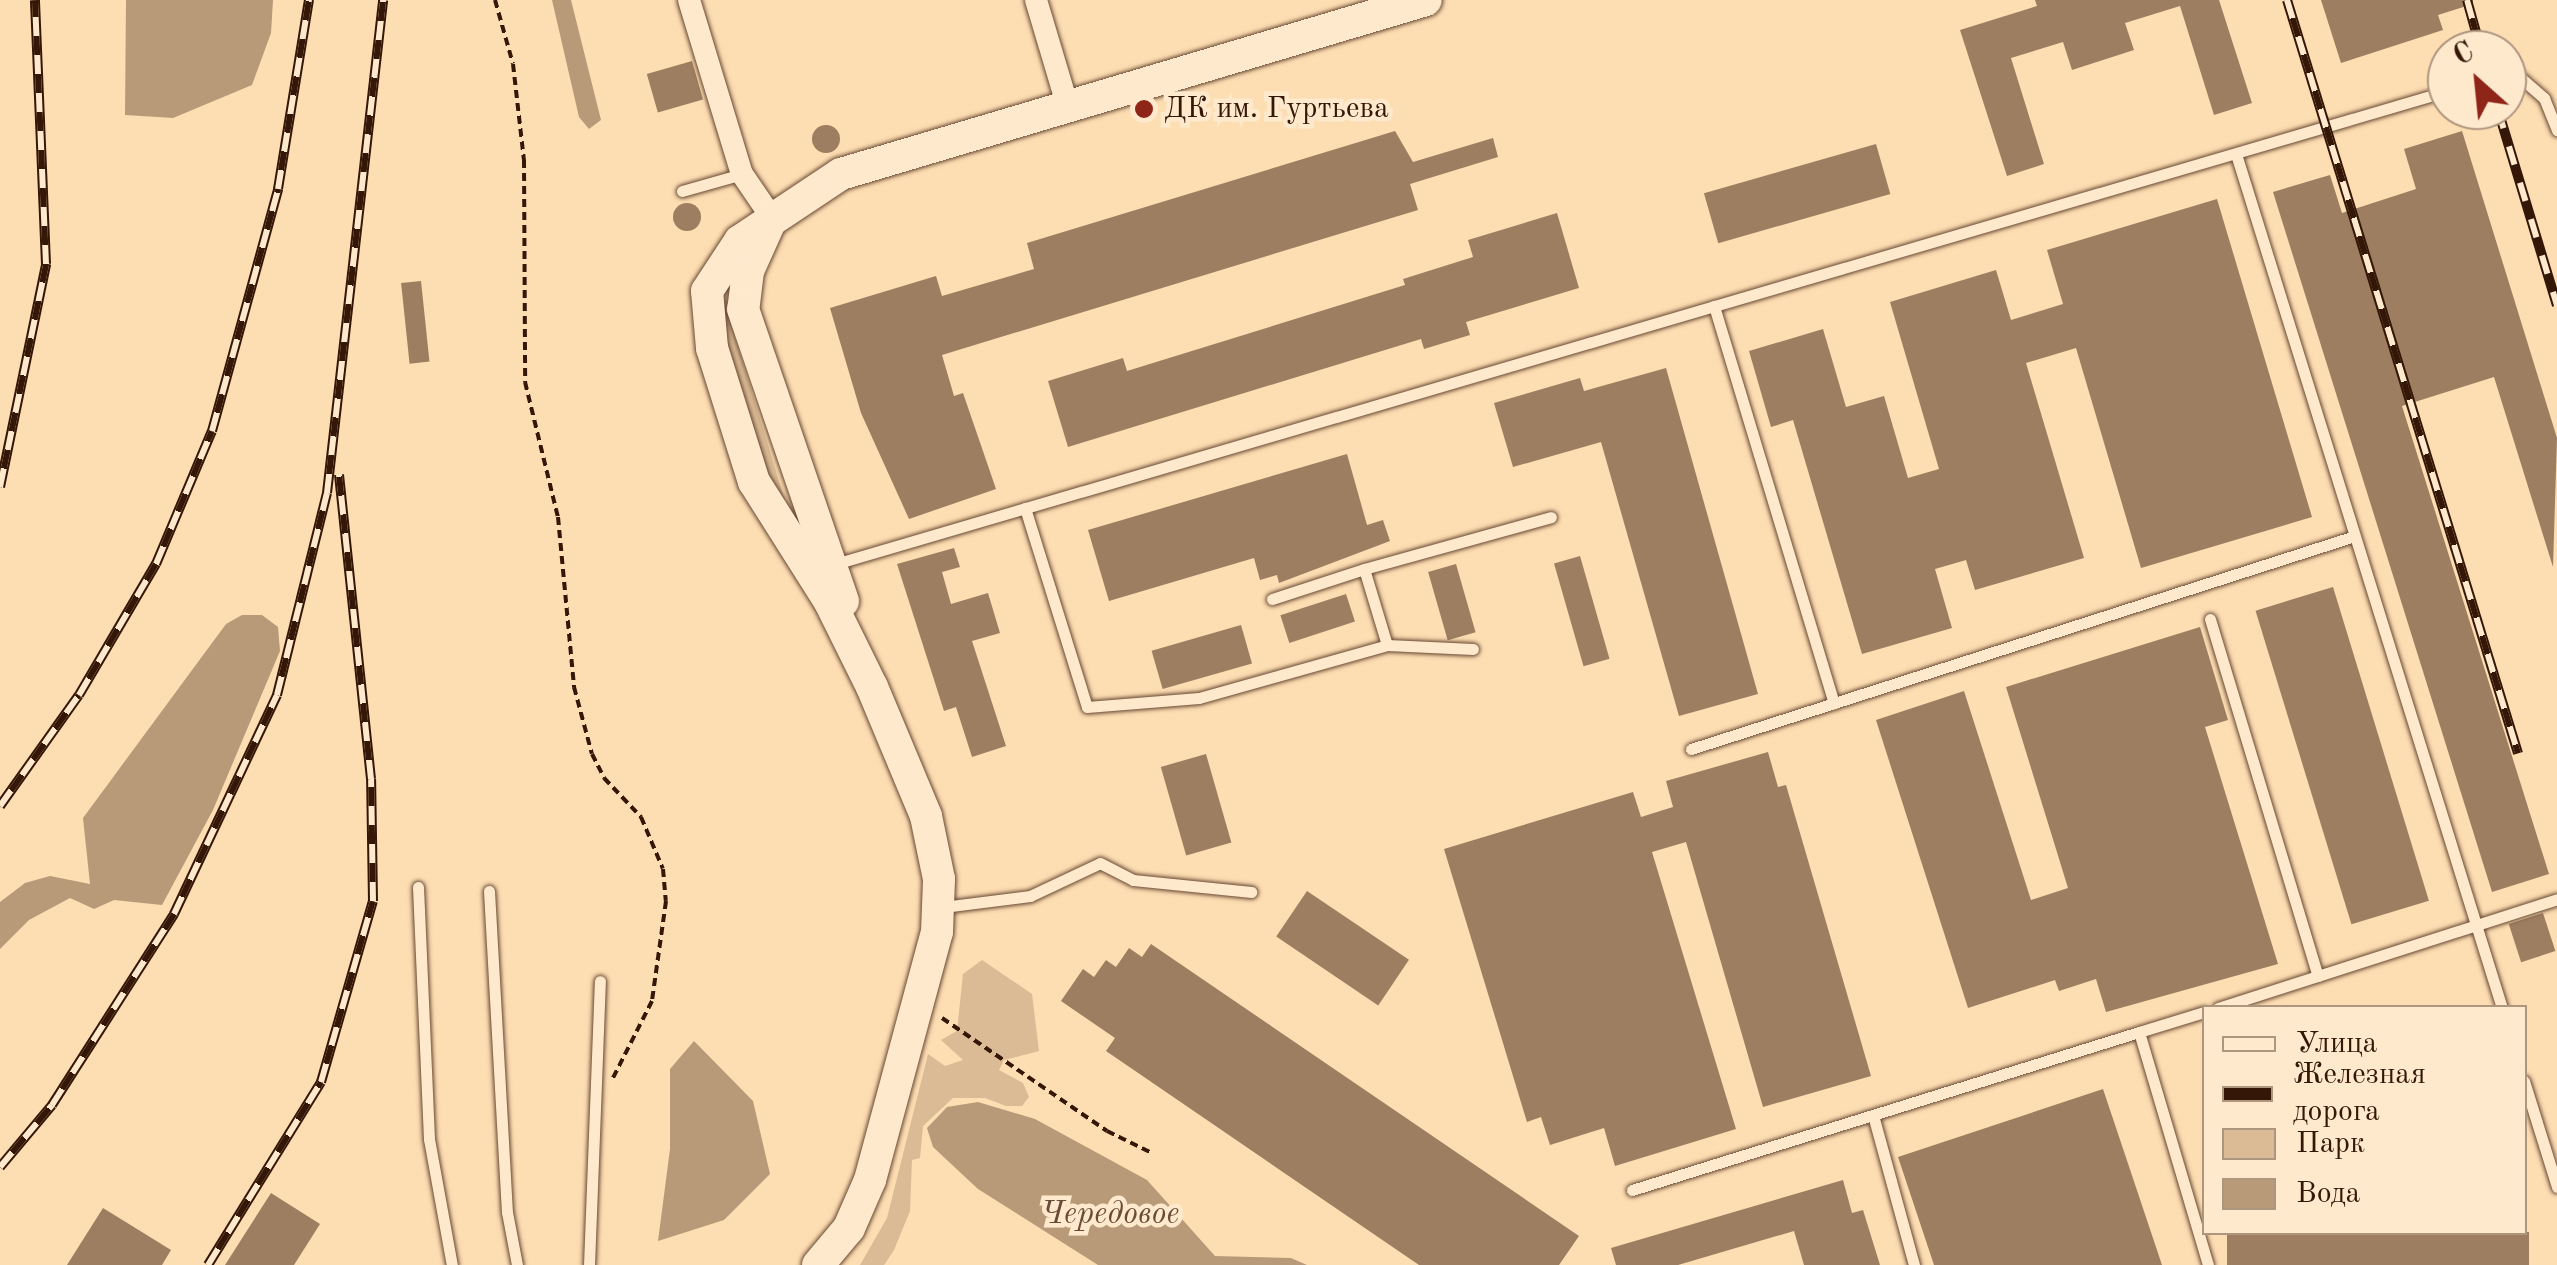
<!DOCTYPE html>
<html>
<head>
<meta charset="utf-8">
<style>
	body { margin:0 }
	#map { position:relative; width:2557px; height:1265px; overflow:hidden; background:#fdddb2; font-family:"Old Standard TT",serif }
	div>[style] { position:absolute }
	[style*='--x'] { left:calc(var(--x)*1px); top:calc(var(--y)*1px); width:calc(var(--w)*1px); rotate:calc(var(--a)*1deg) }
	.green>* { inset:0; background:#dbbb95 }
	.water>* { inset:0; background:#b99a78 }
	.building>* { inset:0; background:#9d7e60; transform-origin:0 0 }
	.round { border-radius:50% }
	.path>* { height:4px; margin-top:-2px; transform-origin:0; background:repeating-linear-gradient(90deg,#351708 0 8px,transparent 0 13px) }
	.roads { filter:drop-shadow(0 0 2px #674832) drop-shadow(0 0 2px #674832) }
	.lane>* { height:11px; margin:-5.5px; padding:0 5.5px; transform-origin:5.5px; border-radius:5.5px; background:#fee9cd }
	.street>* { height:22px; margin:-11px; padding:0 11px; transform-origin:11px; border-radius:11px; background:#fee9cd }
	.secondary>* { height:32px; margin:-16px; padding:0 16px; transform-origin:16px; border-radius:16px; background:#fee9cd }
	.rail>* { height:10px; margin-top:-5px; transform-origin:0; background:repeating-linear-gradient(90deg,#fee9cd 0 19px,#351708 0 38px); box-sizing:border-box; border-block:2px solid #351708 }
	.dots>* { width:28px; height:28px; translate:-50% -50%; box-sizing:border-box; border:5px solid #fee9cd; border-radius:50% }
	span { translate:-50% -50%; white-space:nowrap; text-align:center; line-height:1.15; -webkit-text-stroke:9px #fee9cd; paint-order:stroke }
	.poi-label { font-size:30px; color:#351708 }
	.left { translate:0 -50%; text-align:left }
	.water-label { font-size:32px; color:#6a4b35; font-style:italic }
	.legend { position:absolute; left:2202px; top:1005px; width:325px; height:230px; box-sizing:border-box; background:#fee9cd; border:2px solid #ae957e; margin:0; padding:12px 18px; list-style:none; font-size:30px; color:#351708 }
	.legend li { display:flex; align-items:center; gap:20px; height:50px }
	.legend b { width:50px; border:2px solid #ae957e }
	.north { position:absolute; left:2427px; top:30px; width:100px; height:100px; box-sizing:border-box; background:#fee9cd; border:2px solid #ae957e; border-radius:50%; rotate:333deg; font-size:28px; font-weight:700; line-height:40px; text-align:center; color:#351708 }
	.north::after { content:''; display:block; margin:auto; width:35px; height:45px; background:#8f2418; clip-path:polygon(50% 0,100% 100%,50% 72%,0 100%) }
</style>
</head>
<body>
<div id="map">
	<div class="green">
		<i style="clip-path:polygon(724px 301px,790px 517px,783px 521px,729px 364px)"></i>
		<i style="clip-path:polygon(982px 960px,1032px 994px,1039px 1051px,1004px 1060px,999px 1070px,1023px 1083px,1029px 1097px,1022px 1106px,1006px 1106px,985px 1098px,953px 1098px,923px 1126px,920px 1158px,912px 1160px,910px 1211px,894px 1250px,884px 1265px,860px 1265px,887px 1218px,928px 1054px,945px 1066px,963px 1060px,941px 1040px,957px 1031px,963px 974px)"></i>
	</div>
	<div class="water">
		<i style="clip-path:polygon(126px 0,273px 0,271px 33px,252px 85px,173px 118px,125px 115px)"></i>
		<i style="clip-path:polygon(552px 0,571px 0,601px 120px,589px 129px,579px 117px)"></i>
		<i style="clip-path:polygon(242px 615px,262px 615px,278px 627px,280px 651px,213px 810px,162px 905px,114px 900px,94px 909px,70px 898px,29px 920px,0 949px,0 902px,25px 883px,50px 876px,90px 884px,83px 818px,226px 624px)"></i>
		<i style="clip-path:polygon(694px 1041px,753px 1101px,770px 1174px,724px 1220px,658px 1241px,670px 1149px,670px 1069px)"></i>
		<i style="clip-path:polygon(978px 1102px,1035px 1119px,1147px 1180px,1215px 1256px,1291px 1258px,1307px 1265px,1098px 1265px,978px 1189px,933px 1147px,927px 1128px,947px 1107px)"></i>
	</div>
	<div class="building">
		<i style="clip-path:polygon(2035px 0,2219px 0,2252px 103px,2214px 115px,2180px 6px,2125px 23px,2134px 50px,2072px 70px,2063px 42px,2011px 58px,2044px 164px,2007px 176px,1960px 30px,2037px 6px)"></i>
		<i style="clip-path:polygon(2321px 0,2473px 0,2473px 4px,2438px 15px,2443px 30px,2341px 63px)"></i>
		<i style="left:692px;top:61px;width:40px;height:47px;rotate:74deg"></i>
		<i class="round" style="left:812px;top:125px;width:28px;height:28px"></i>
		<i style="clip-path:polygon(1395px 131px,1413px 162px,1493px 138px,1498px 157px,1410px 184px,1418px 210px,942px 355px,954px 396px,963px 393px,996px 489px,909px 519px,861px 413px,830px 308px,936px 276px,942px 296px,1034px 269px,1027px 243px)"></i>
		<i style="clip-path:polygon(2462px 131px,2557px 438px,2553px 567px,2494px 377px,2402px 406px,2549px 874px,2492px 892px,2273px 192px,2330px 175px,2342px 213px,2416px 189px,2404px 149px)"></i>
		<i style="left:1876px;top:144px;width:52px;height:179px;rotate:74deg"></i>
		<i style="clip-path:polygon(2217px 199px,2312px 517px,2141px 568px,2076px 348px,2026px 363px,2084px 558px,1975px 590px,1966px 560px,1935px 569px,1952px 628px,1862px 654px,1793px 420px,1771px 427px,1749px 351px,1823px 329px,1846px 407px,1884px 396px,1908px 478px,1939px 469px,1890px 302px,1996px 270px,2011px 320px,2063px 304px,2047px 250px)"></i>
		<i class="round" style="left:673px;top:203px;width:28px;height:28px"></i>
		<i style="clip-path:polygon(1557px 213px,1579px 288px,1466px 322px,1470px 335px,1424px 349px,1421px 339px,1068px 447px,1048px 381px,1123px 358px,1127px 371px,1405px 285px,1403px 279px,1473px 257px,1468px 240px)"></i>
		<i style="left:421px;top:281px;width:81px;height:20px;rotate:84deg"></i>
		<i style="clip-path:polygon(1666px 368px,1758px 694px,1679px 716px,1601px 442px,1513px 467px,1494px 403px,1580px 378px,1584px 391px)"></i>
		<i style="clip-path:polygon(1347px 454px,1367px 525px,1383px 520px,1390px 541px,1279px 583px,1277px 575px,1260px 580px,1254px 558px,1109px 601px,1088px 530px)"></i>
		<i style="clip-path:polygon(954px 548px,960px 567px,942px 572px,951px 604px,988px 593px,1000px 633px,972px 641px,1006px 746px,972px 757px,956px 707px,944px 711px,897px 564px)"></i>
		<i style="left:1580px;top:556px;width:107px;height:27px;rotate:74deg"></i>
		<i style="left:1456px;top:564px;width:71px;height:29px;rotate:74deg"></i>
		<i style="left:2333px;top:587px;width:328px;height:81px;rotate:73deg"></i>
		<i style="left:1346px;top:594px;width:29px;height:69px;rotate:72deg"></i>
		<i style="left:1241px;top:625px;width:40px;height:93px;rotate:74deg"></i>
		<i style="clip-path:polygon(2200px 627px,2228px 720px,2205px 727px,2278px 964px,2106px 1012px,2096px 979px,2059px 991px,2055px 980px,1968px 1008px,1876px 720px,1964px 691px,2031px 900px,2068px 888px,2006px 687px)"></i>
		<i style="clip-path:polygon(1768px 752px,1778px 787px,1786px 785px,1871px 1076px,1763px 1107px,1686px 842px,1652px 852px,1736px 1129px,1615px 1166px,1604px 1128px,1550px 1145px,1541px 1117px,1527px 1122px,1444px 849px,1633px 792px,1641px 817px,1673px 807px,1666px 781px)"></i>
		<i style="left:1206px;top:754px;width:92px;height:47px;rotate:74deg"></i>
		<i style="left:1307px;top:891px;width:123px;height:55px;rotate:34deg"></i>
		<i style="left:2543px;top:913px;width:40px;height:36px;rotate:72deg"></i>
		<i style="clip-path:polygon(1151px 944px,1579px 1236px,1559px 1265px,1419px 1265px,1106px 1051px,1115px 1038px,1061px 1001px,1083px 969px,1094px 977px,1106px 960px,1116px 967px,1129px 948px,1142px 957px)"></i>
		<i style="clip-path:polygon(2103px 1089px,2162px 1265px,1934px 1265px,1898px 1157px)"></i>
		<i style="clip-path:polygon(1843px 1180px,1852px 1213px,1863px 1210px,1880px 1265px,1804px 1265px,1794px 1231px,1678px 1265px,1616px 1265px,1611px 1248px)"></i>
		<i style="clip-path:polygon(271px 1193px,320px 1224px,294px 1265px,225px 1265px)"></i>
		<i style="clip-path:polygon(103px 1208px,171px 1250px,162px 1265px,67px 1265px)"></i>
		<i style="left:2227px;top:1232px;width:302px;height:35px"></i>
	</div>
	<div class="path">
		<i style="--x:495;--y:0;--w:66;--a:74.3"></i>
		<i style="--x:513;--y:64;--w:97;--a:83.5"></i>
		<i style="--x:524;--y:160;--w:222;--a:89.7"></i>
		<i style="--x:525;--y:382;--w:139;--a:76.3"></i>
		<i style="--x:558;--y:517;--w:171;--a:84.6"></i>
		<i style="--x:574;--y:687;--w:69;--a:75"></i>
		<i style="--x:592;--y:754;--w:27;--a:63"></i>
		<i style="--x:604;--y:778;--w:54;--a:46.5"></i>
		<i style="--x:641;--y:817;--w:56;--a:67.1"></i>
		<i style="--x:663;--y:869;--w:32;--a:85"></i>
		<i style="--x:666;--y:901;--w:101;--a:98"></i>
		<i style="--x:652;--y:1001;--w:89;--a:116.9"></i>
		<i style="--x:942;--y:1018;--w:200;--a:34.4"></i>
		<i style="--x:1107;--y:1131;--w:50;--a:26.1"></i>
	</div>
	<div class="roads">
		<div class="lane">
			<i style="--x:2507;--y:74;--w:7;--a:-16"></i>
			<i style="--x:2514;--y:72;--w:40;--a:41"></i>
			<i style="--x:2544;--y:98;--w:35;--a:68"></i>
			<i style="--x:2236;--y:154;--w:894;--a:72.7"></i>
			<i style="--x:682;--y:191;--w:62;--a:-15.8"></i>
			<i style="--x:1714;--y:306;--w:415;--a:73.2"></i>
			<i style="--x:1025;--y:508;--w:208;--a:72.7"></i>
			<i style="--x:1087;--y:707;--w:112;--a:-4.6"></i>
			<i style="--x:1199;--y:698;--w:195;--a:-15.7"></i>
			<i style="--x:1387;--y:645;--w:79;--a:-106.8"></i>
			<i style="--x:1364;--y:569;--w:194;--a:-15.5"></i>
			<i style="--x:835;--y:564;--w:1680;--a:-16.35"></i>
			<i style="--x:1272;--y:599;--w:97;--a:-18.1"></i>
			<i style="--x:2210;--y:619;--w:373;--a:73.2"></i>
			<i style="--x:1387;--y:645;--w:86;--a:2.7"></i>
			<i style="--x:1691;--y:749;--w:697;--a:-17.79"></i>
			<i style="--x:418;--y:887;--w:252;--a:87.5"></i>
			<i style="--x:429;--y:1139;--w:128;--a:79.7"></i>
			<i style="--x:489;--y:891;--w:322;--a:86.8"></i>
			<i style="--x:507;--y:1212;--w:54;--a:79.3"></i>
			<i style="--x:943;--y:907;--w:88;--a:-7.2"></i>
			<i style="--x:1030;--y:896;--w:77;--a:-25.2"></i>
			<i style="--x:1100;--y:863;--w:37;--a:27"></i>
			<i style="--x:1133;--y:880;--w:119;--a:5.8"></i>
			<i style="--x:2218;--y:1008;--w:356;--a:-17.8"></i>
			<i style="--x:2204;--y:1012;--w:68;--a:162.9"></i>
			<i style="--x:2139;--y:1032;--w:243;--a:73.5"></i>
			<i style="--x:2524;--y:1081;--w:111;--a:72.7"></i>
			<i style="--x:1873;--y:1115;--w:156;--a:74.7"></i>
			<i style="--x:1632;--y:1190;--w:531;--a:-17.31"></i>
			<i style="--x:589;--y:1265;--w:284;--a:-87.8"></i>
		</div>
		<div class="street">
			<i style="--x:689;--y:0;--w:182;--a:73.1"></i>
			<i style="--x:742;--y:174;--w:53;--a:55.7"></i>
			<i style="--x:1036;--y:0;--w:109;--a:73.4"></i>
		</div>
		<div class="secondary">
			<i style="--x:770;--y:222;--w:54;--a:114.2"></i>
			<i style="--x:748;--y:271;--w:38;--a:97"></i>
			<i style="--x:743;--y:309;--w:309;--a:71.1"></i>
			<i style="--x:818;--y:1265;--w:48;--a:-50"></i>
			<i style="--x:849;--y:1228;--w:52;--a:-66.4"></i>
			<i style="--x:870;--y:1180;--w:257;--a:-74.9"></i>
			<i style="--x:937;--y:932;--w:53;--a:-87.8"></i>
			<i style="--x:939;--y:879;--w:64;--a:-101.7"></i>
			<i style="--x:926;--y:816;--w:140;--a:-112.7"></i>
			<i style="--x:872;--y:687;--w:95;--a:-116.3"></i>
			<i style="--x:830;--y:602;--w:142;--a:-122.3"></i>
			<i style="--x:754;--y:482;--w:140;--a:-107.4"></i>
			<i style="--x:712;--y:348;--w:57;--a:-95"></i>
			<i style="--x:707;--y:291;--w:60;--a:-56.6"></i>
			<i style="--x:740;--y:241;--w:121;--a:-33.6"></i>
			<i style="--x:841;--y:174;--w:610;--a:-16.56"></i>
		</div>
	</div>
	<div class="rail">
		<i style="--x:2287;--y:0;--w:788;--a:72.95"></i>
		<i style="--x:2467;--y:0;--w:52;--a:74.4"></i>
		<i style="--x:2498;--y:110;--w:204;--a:73.2"></i>
		<i style="--x:0;--y:487;--w:228;--a:-78.3"></i>
		<i style="--x:46;--y:264;--w:264;--a:-92.4"></i>
		<i style="--x:0;--y:806;--w:136;--a:-54.6"></i>
		<i style="--x:79;--y:695;--w:152;--a:-59.6"></i>
		<i style="--x:156;--y:564;--w:144;--a:-67.2"></i>
		<i style="--x:212;--y:431;--w:251;--a:-74.7"></i>
		<i style="--x:278;--y:189;--w:192;--a:-80.7"></i>
		<i style="--x:0;--y:1167;--w:81;--a:-50"></i>
		<i style="--x:52;--y:1105;--w:227;--a:-57.4"></i>
		<i style="--x:174;--y:914;--w:242;--a:-64.8"></i>
		<i style="--x:277;--y:695;--w:208;--a:-76.1"></i>
		<i style="--x:327;--y:493;--w:496;--a:-83.5"></i>
		<i style="--x:208;--y:1265;--w:215;--a:-58.3"></i>
		<i style="--x:321;--y:1082;--w:188;--a:-74"></i>
		<i style="--x:373;--y:901;--w:122;--a:-90.9"></i>
		<i style="--x:371;--y:779;--w:306;--a:-96"></i>
	</div>
	<div class="dots">
		<i style="left:1144px;top:109px;background:#8f2418"></i>
	</div>
	<div class="poi-label">
		<span class="left" style="left:1164px;top:109px">ДК им. Гуртьева</span>
	</div>
	<div class="water-label">
		<span style="left:1110px;top:1215px">Чередовое</span>
	</div>
	<ul class="legend">
	<li><b style="height:12px;background:#fee9cd"></b>Улица</li>
	<li><b style="height:12px;background:#351708"></b>Железная дорога</li>
	<li><b style="height:28px;background:#dbbb95"></b>Парк</li>
	<li><b style="height:28px;background:#b99a78"></b>Вода</li>
	</ul>
	<div class="north">С</div>
</div>
</body>
</html>
